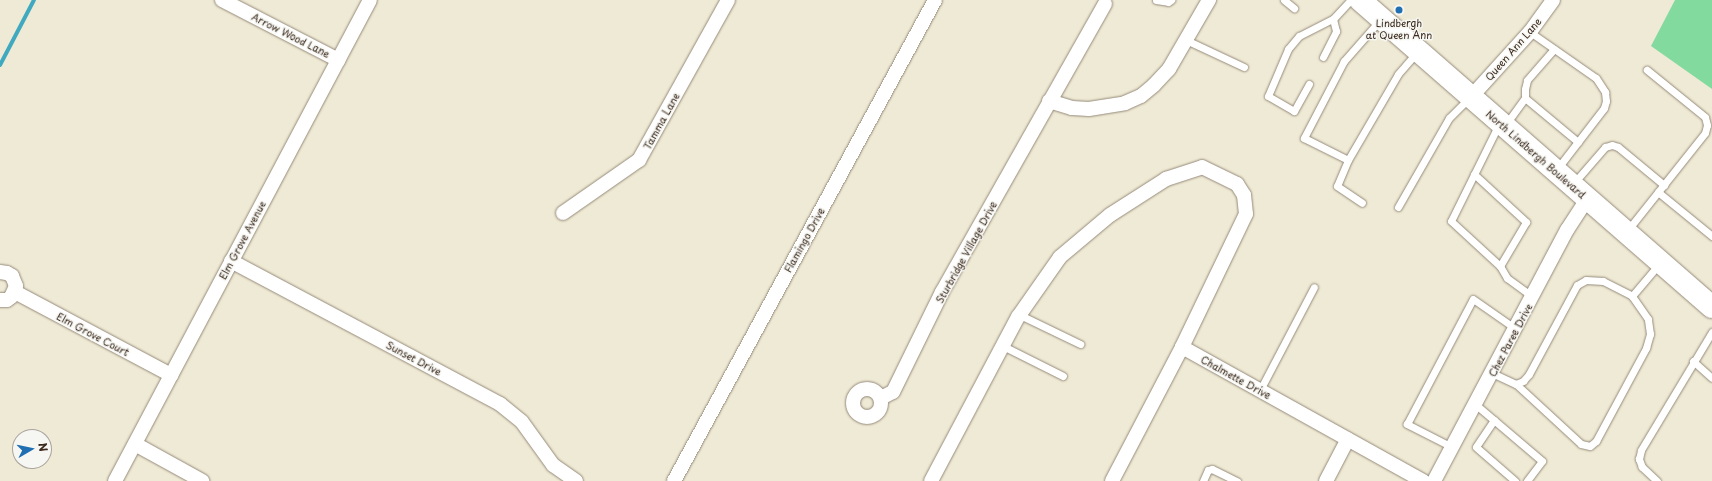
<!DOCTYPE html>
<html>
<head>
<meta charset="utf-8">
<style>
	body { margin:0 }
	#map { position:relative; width:1712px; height:481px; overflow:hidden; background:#efead5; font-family:"Playpen Sans",sans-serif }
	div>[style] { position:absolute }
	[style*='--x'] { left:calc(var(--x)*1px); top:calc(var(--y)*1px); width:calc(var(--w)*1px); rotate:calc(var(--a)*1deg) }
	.green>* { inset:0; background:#83da9e }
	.stream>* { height:4px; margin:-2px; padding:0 2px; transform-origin:2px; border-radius:2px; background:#3fa9bf }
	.roads { filter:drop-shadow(0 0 1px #958a7a) drop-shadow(0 0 1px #958a7a) }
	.service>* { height:7px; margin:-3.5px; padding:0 3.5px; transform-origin:3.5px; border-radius:3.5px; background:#fff }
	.minor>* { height:14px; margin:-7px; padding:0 7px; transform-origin:7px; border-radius:7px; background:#fff }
	.minor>.ring { margin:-7px; padding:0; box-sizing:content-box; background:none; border:14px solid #fff; border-radius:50% }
	.primary>* { height:22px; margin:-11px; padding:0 11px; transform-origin:11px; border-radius:11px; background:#fff }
	.dots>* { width:11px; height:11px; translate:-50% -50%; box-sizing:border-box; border:2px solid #f6f6f2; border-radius:50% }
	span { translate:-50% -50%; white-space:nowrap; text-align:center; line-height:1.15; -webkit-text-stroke:3px #f6f6f2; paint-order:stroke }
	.poi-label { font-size:10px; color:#3b2a1e }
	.street-label { font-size:10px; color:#3b2a1e }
	.north { position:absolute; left:12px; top:429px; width:40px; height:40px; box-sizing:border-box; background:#f6f6f2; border:1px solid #aba49d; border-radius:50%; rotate:81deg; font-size:11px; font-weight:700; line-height:16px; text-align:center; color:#3b2a1e }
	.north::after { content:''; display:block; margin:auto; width:14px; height:18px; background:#1f6fb2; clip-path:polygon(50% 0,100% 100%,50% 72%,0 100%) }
</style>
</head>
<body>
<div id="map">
	<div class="green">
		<i style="clip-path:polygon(1675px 0,1712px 0,1712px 89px,1651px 46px)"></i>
	</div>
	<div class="stream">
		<i style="--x:0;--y:65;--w:73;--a:-62.4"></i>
	</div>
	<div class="roads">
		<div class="service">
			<i style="--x:1156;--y:0;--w:12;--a:9"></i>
			<i style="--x:1168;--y:2;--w:4;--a:-34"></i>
			<i style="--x:1284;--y:0;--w:13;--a:39"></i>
			<i style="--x:1380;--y:20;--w:55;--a:131.3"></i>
			<i style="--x:1344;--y:61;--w:87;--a:117.5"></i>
			<i style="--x:1304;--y:138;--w:49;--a:26.6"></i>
			<i style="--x:1348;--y:160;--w:99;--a:-59.8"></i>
			<i style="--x:1398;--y:74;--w:29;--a:-49"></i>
			<i style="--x:1530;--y:32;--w:80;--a:34.9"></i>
			<i style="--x:1596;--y:78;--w:17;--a:57"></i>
			<i style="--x:1605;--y:92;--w:9;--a:84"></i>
			<i style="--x:1606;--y:101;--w:7;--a:106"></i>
			<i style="--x:1604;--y:108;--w:77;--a:127.6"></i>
			<i style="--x:1186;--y:40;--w:64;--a:25"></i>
			<i style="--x:1323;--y:57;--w:29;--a:-63"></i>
			<i style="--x:1336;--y:31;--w:12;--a:-104"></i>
			<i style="--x:1309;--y:84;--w:31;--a:119"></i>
			<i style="--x:1294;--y:111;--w:30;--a:-150"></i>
			<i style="--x:1268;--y:96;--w:51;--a:-66.9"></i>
			<i style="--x:1288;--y:49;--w:17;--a:-50"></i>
			<i style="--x:1299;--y:36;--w:38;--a:-27"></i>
			<i style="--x:1333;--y:19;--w:26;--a:-47"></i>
			<i style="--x:1525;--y:98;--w:69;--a:39.7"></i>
			<i style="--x:1499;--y:124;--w:108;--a:116.3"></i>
			<i style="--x:1451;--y:221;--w:67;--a:42.6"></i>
			<i style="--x:1500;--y:266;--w:14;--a:60"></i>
			<i style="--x:1507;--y:278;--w:32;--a:36"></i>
			<i style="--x:1506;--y:124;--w:32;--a:-54"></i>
			<i style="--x:1525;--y:98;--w:9;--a:-90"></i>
			<i style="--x:1525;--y:89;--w:9;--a:-77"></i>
			<i style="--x:1527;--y:80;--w:41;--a:-48.9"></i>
			<i style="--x:1348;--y:160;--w:28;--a:113"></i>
			<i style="--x:1337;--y:186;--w:30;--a:34"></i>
			<i style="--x:1474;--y:174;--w:71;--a:42.7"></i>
			<i style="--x:1526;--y:222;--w:51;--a:120.6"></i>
			<i style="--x:1573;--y:184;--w:49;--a:-49.1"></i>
			<i style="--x:1605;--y:147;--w:7;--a:-16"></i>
			<i style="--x:1612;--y:145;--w:6;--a:18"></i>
			<i style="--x:1618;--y:147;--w:60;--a:39.6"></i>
			<i style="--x:1658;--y:192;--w:70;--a:39.2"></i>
			<i style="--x:1398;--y:207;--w:103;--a:-60.2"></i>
			<i style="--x:1449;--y:118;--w:28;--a:-45"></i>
			<i style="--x:1627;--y:231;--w:125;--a:-51.5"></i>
			<i style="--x:1705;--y:133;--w:8;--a:-76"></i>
			<i style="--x:1707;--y:125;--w:8;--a:-104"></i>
			<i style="--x:1705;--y:117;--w:75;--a:-141"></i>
			<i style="--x:1020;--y:315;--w:67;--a:25.8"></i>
			<i style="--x:1003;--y:346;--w:67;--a:26.6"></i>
			<i style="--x:1693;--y:361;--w:25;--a:42"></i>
			<i style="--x:1492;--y:373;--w:26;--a:25"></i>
			<i style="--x:1516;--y:384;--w:8;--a:-23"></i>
			<i style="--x:1523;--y:381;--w:9;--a:-49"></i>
			<i style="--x:1529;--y:374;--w:101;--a:-61.7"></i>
			<i style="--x:1577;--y:285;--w:10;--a:-29"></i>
			<i style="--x:1586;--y:280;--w:17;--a:3"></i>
			<i style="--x:1603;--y:281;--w:33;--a:27"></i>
			<i style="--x:1632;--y:296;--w:42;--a:-49.8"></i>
			<i style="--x:1516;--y:384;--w:88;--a:42.7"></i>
			<i style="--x:1581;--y:444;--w:9;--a:13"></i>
			<i style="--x:1590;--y:446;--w:8;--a:-40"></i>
			<i style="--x:1596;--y:441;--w:106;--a:-61.7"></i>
			<i style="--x:1646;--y:348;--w:15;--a:-74"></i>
			<i style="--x:1650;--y:334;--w:15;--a:-98"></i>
			<i style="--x:1648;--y:319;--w:28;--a:-125"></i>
			<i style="--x:1260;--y:390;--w:116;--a:-62.3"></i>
			<i style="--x:1475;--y:404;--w:88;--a:40.4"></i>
			<i style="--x:1542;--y:461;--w:25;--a:127"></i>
			<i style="--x:1494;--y:420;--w:32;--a:124"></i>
			<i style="--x:1476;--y:447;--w:52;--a:41.1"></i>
			<i style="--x:1452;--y:447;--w:51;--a:-152.9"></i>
			<i style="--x:1407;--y:424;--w:141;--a:-62.2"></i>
			<i style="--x:1473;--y:299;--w:52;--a:34.9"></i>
			<i style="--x:1203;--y:481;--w:12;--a:-66"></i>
			<i style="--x:1208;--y:470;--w:4;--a:-14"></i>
			<i style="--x:1212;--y:469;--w:28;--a:26"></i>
			<i style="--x:1657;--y:481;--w:21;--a:-137"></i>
			<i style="--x:1642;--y:467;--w:9;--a:-111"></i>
			<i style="--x:1639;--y:459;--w:9;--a:-77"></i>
			<i style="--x:1641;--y:450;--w:138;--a:-59"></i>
		</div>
		<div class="minor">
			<i style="--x:222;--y:0;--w:131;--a:27.3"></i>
			<i style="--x:1471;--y:97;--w:88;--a:-47.8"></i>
			<i style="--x:1530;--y:32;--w:39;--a:-54"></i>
			<i style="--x:1049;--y:101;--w:24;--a:17"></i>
			<i style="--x:1072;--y:108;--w:17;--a:3"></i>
			<i style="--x:1089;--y:109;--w:36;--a:-9"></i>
			<i style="--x:1125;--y:103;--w:17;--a:-24"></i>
			<i style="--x:1141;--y:96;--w:17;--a:-40"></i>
			<i style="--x:1154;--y:85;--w:22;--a:-47"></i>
			<i style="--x:1169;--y:69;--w:80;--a:-59.9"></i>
			<i style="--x:563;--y:213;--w:93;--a:-34.9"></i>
			<i style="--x:639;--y:160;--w:183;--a:-60.9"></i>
			<i style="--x:231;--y:261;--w:305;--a:28"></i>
			<i style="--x:500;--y:404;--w:28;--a:39"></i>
			<i style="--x:522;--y:422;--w:53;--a:54.2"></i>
			<i style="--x:553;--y:465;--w:28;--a:35"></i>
			<i style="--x:0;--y:272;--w:7;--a:8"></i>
			<i style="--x:7;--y:273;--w:6;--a:31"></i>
			<i style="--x:12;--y:276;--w:11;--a:68"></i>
			<i style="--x:16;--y:286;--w:12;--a:114"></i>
			<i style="--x:11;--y:297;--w:5;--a:143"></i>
			<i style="--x:7;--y:300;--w:7;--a:180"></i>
			<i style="--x:15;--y:292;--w:177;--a:28"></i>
			<i class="ring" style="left:853px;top:389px;width:14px;height:14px"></i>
			<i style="--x:881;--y:398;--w:13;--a:-27"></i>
			<i style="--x:893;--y:392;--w:111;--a:-63.9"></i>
			<i style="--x:942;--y:292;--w:331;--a:-60.5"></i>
			<i style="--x:135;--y:444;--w:77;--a:28.9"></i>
			<i style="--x:115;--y:481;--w:544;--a:-62.07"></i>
			<i style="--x:674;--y:481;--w:547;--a:-61.51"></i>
			<i style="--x:931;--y:481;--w:186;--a:-62.1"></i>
			<i style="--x:1018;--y:317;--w:73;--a:-55"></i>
			<i style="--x:1060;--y:257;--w:65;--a:-40"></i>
			<i style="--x:1110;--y:215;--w:67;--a:-32.7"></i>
			<i style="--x:1166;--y:179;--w:38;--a:-18"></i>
			<i style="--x:1202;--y:167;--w:39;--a:26"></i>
			<i style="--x:1237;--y:184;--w:13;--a:58"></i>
			<i style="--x:1244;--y:195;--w:19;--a:84"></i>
			<i style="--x:1246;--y:214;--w:148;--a:115.7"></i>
			<i style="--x:1112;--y:481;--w:151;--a:-62.4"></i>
			<i style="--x:1182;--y:347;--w:276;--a:29.1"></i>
			<i style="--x:1326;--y:481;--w:47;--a:-62.4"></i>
			<i style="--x:1434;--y:481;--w:284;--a:-62.1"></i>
			<i style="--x:1567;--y:230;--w:37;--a:-57"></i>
		</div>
		<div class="primary">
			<i style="--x:1360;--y:0;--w:467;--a:41.1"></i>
		</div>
	</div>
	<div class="dots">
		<i style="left:1399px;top:10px;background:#1f6fb2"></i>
	</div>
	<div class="poi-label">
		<span style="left:1399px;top:28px">Lindbergh<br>at Queen Ann</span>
	</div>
	<div class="street-label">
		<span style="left:291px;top:35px;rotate:27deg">Arrow Wood Lane</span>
		<span style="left:1513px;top:49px;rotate:-49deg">Queen Ann Lane</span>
		<span style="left:661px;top:121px;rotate:-61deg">Tamma Lane</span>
		<span style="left:1536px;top:154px;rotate:41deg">North Lindbergh Boulevard</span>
		<span style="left:242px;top:240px;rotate:-62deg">Elm Grove Avenue</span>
		<span style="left:804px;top:240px;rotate:-61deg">Flamingo Drive</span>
		<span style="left:966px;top:252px;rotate:-61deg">Sturbridge Village Drive</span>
		<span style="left:93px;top:334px;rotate:28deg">Elm Grove Court</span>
		<span style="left:1510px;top:340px;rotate:-62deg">Chez Paree Drive</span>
		<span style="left:414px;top:358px;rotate:28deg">Sunset Drive</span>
		<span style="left:1236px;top:377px;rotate:29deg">Chalmette Drive</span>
	</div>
	<div class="north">N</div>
</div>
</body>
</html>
